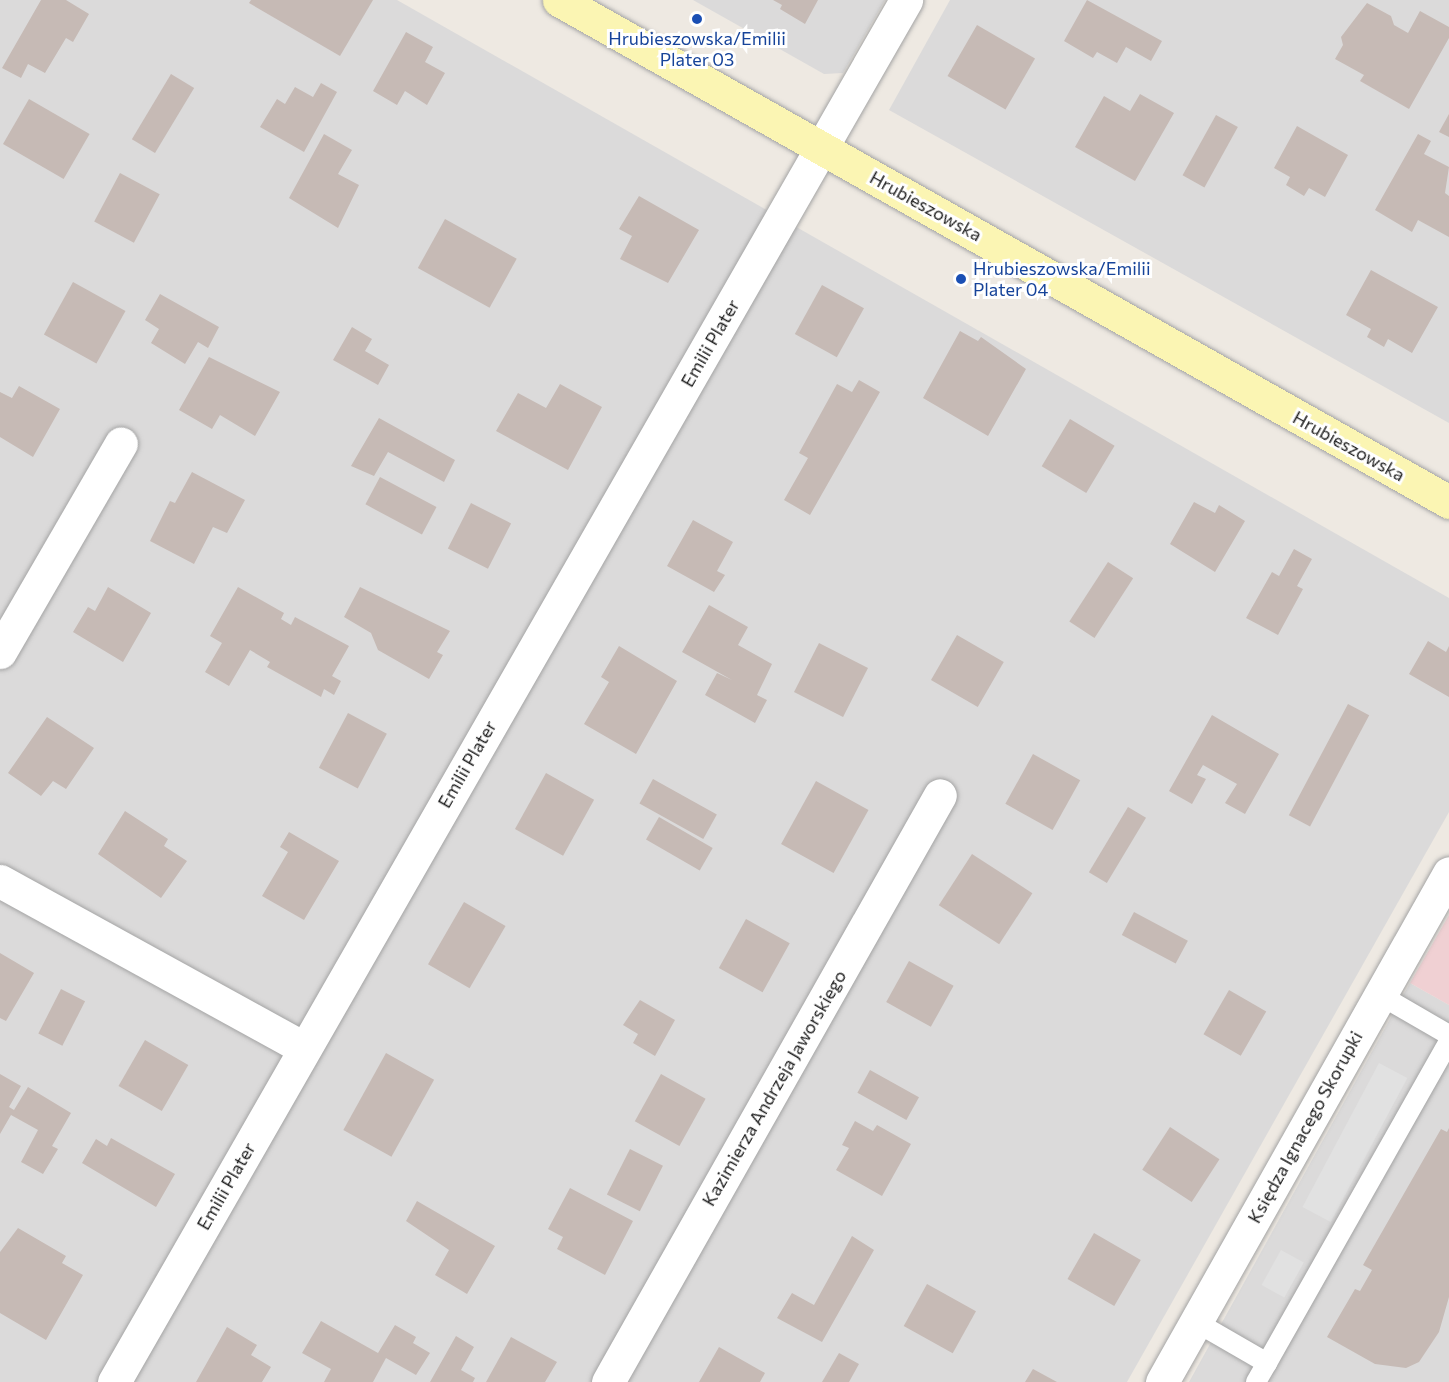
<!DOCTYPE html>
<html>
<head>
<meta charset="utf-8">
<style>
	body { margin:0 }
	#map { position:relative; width:1449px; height:1382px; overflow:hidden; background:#eee9e2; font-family:Commissioner,sans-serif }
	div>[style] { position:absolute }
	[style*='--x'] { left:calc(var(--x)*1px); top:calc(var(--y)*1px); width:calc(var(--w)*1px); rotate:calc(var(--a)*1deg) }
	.residential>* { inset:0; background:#dbdada }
	.commercial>* { inset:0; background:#f0d0d3 }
	.parking>* { inset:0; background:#e1e1e1; transform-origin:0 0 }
	.building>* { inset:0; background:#c6bab5; transform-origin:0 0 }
	.roads { filter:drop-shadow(0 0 2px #a4a4a4) drop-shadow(0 0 2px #a4a4a4) }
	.service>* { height:20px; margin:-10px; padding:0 10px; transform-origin:10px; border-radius:10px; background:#fff }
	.minor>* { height:33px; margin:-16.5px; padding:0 16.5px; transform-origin:16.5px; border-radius:16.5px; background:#fff }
	.secondary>* { height:33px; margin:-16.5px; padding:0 16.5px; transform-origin:16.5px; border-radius:16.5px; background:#fbf5b3 }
	.dots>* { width:16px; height:16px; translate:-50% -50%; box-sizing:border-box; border:3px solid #fff; border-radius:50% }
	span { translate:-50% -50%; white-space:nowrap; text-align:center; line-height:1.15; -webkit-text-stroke:6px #fff; paint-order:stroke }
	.transit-label { font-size:18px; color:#164399 }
	.left { translate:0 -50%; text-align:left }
	.street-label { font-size:18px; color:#1d1d1d }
</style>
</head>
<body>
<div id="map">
	<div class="residential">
		<i style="clip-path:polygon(0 0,397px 0,1449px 598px,1449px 812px,1127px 1382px,0 1382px)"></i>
		<i style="clip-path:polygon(693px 0,885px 0,843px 73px,824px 74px)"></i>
		<i style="clip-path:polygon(950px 0,1449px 0,1449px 423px,889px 110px)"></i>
		<i style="clip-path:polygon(1410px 983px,1449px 1005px,1449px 1382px,1189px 1382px)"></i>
	</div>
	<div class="commercial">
		<i style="clip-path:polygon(1449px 915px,1449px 1005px,1410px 983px)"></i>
	</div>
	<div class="parking">
		<i style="left:1379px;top:1063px;width:32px;height:163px;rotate:28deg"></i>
		<i style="left:1281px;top:1250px;width:26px;height:40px;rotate:29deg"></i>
	</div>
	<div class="building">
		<i style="clip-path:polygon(41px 0,66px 0,89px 14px,73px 42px,66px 38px,45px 73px,28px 64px,21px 78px,2px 68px)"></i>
		<i style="clip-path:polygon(251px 0,373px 0,340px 56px,249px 3px)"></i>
		<i style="clip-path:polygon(773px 0,818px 0,805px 24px,780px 9px,782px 5px)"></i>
		<i style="clip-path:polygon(1087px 0,1162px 41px,1151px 61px,1126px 47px,1117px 63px,1097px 52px,1093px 58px,1064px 41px)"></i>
		<i style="clip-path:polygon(1367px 3px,1391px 16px,1394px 25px,1408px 33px,1420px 11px,1449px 27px,1449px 38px,1409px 109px,1360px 81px,1364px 75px,1335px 59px,1343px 45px,1341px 37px)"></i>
		<i style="left:977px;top:25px;width:67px;height:59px;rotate:30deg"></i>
		<i style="clip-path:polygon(406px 32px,433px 47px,425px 62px,445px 73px,427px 105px,405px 91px,397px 105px,373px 91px)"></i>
		<i style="left:171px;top:74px;width:27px;height:76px;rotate:31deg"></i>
		<i style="clip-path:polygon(321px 83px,337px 92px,304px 152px,260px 127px,277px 99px,285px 104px,295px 87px,313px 97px)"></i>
		<i style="clip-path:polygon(1140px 94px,1174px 113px,1135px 181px,1075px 147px,1104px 96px,1130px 111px)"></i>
		<i style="left:29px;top:99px;width:70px;height:52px;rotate:30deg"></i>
		<i style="clip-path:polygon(1449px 114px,1449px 137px,1439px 132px)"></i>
		<i style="left:1216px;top:115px;width:25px;height:69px;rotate:29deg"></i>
		<i style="clip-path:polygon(1297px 126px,1348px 155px,1325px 197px,1309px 188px,1304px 196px,1286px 185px,1290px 177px,1274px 168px)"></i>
		<i style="clip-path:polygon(324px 134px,352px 150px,338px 174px,359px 185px,338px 228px,289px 198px)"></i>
		<i style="clip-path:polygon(1418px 134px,1431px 141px,1424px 154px,1449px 167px,1445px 193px,1449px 196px,1449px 237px,1418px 220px,1412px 232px,1375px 210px)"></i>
		<i style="left:120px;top:173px;width:45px;height:55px;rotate:28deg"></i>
		<i style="clip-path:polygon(639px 196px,699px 230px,668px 283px,620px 259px,632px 236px,619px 229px)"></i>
		<i style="left:445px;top:219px;width:82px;height:56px;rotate:29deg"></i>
		<i style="clip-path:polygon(1371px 270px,1438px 307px,1412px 353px,1388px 339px,1384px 347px,1367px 337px,1371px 329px,1346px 315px)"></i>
		<i style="left:73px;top:282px;width:60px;height:60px;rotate:29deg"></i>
		<i style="left:822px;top:285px;width:48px;height:56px;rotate:29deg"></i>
		<i style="clip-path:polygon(160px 294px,219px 327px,208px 348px,198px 342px,185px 364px,151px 343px,159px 329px,145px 320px)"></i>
		<i style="clip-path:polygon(352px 327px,372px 339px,365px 351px,389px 365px,378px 385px,333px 360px)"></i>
		<i style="clip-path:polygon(960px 331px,978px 341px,981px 337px,1026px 369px,988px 436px,923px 398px)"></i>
		<i style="clip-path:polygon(209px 357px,280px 392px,255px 436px,220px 415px,212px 429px,179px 410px)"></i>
		<i style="clip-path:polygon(859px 380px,880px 392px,810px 515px,784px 500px,808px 458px,799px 453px,837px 384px,852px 392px)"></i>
		<i style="clip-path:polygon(560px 384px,602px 407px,568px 470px,496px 431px,518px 393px,546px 408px)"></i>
		<i style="clip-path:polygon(19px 386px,60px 409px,33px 457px,0 437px,0 392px,12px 398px)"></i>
		<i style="clip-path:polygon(379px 418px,455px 460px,444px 482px,388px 452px,374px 476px,351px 466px)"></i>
		<i style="left:1070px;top:419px;width:52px;height:55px;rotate:31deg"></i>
		<i style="clip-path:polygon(192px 472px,245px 500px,227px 533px,213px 527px,194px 564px,150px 541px,170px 501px,175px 503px)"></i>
		<i style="left:380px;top:477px;width:64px;height:31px;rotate:28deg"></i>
		<i style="clip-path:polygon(1194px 502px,1215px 513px,1219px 505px,1245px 521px,1215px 572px,1170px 544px)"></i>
		<i style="left:471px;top:503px;width:45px;height:51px;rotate:27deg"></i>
		<i style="clip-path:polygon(693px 520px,733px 542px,717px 571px,725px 575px,714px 592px,667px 566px)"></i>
		<i style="clip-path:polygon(1294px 549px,1312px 559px,1297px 586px,1303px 589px,1278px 635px,1246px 618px,1272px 572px,1279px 576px)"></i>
		<i style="left:1108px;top:562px;width:30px;height:71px;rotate:33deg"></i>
		<i style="clip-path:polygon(108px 587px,151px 613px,123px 662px,73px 632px,88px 607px,95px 611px)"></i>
		<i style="clip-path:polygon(238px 587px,284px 613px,281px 619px,291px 625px,295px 617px,349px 646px,332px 676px,341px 681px,334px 695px,324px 689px,321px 697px,267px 667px,270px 662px,250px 650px,229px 686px,205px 672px,222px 643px,210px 636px)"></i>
		<i style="clip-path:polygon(360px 587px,450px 631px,437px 652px,443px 655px,429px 679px,378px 650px,371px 633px,344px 617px)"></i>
		<i style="clip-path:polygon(709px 605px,748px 627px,738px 645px,772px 664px,757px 695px,767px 700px,755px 723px,705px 695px,717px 673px,732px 680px,682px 652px)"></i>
		<i style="left:957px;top:635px;width:54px;height:52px;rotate:30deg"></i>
		<i style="clip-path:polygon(1428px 641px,1446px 652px,1449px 646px,1449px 697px,1409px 674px)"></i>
		<i style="left:819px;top:643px;width:55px;height:55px;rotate:27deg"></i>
		<i style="clip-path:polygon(619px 646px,677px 681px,636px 754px,584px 724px,609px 682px,601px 677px)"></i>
		<i style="left:1348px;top:704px;width:24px;height:126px;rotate:28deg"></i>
		<i style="left:348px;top:713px;width:44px;height:62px;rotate:28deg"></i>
		<i style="clip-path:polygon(1212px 715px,1279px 754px,1245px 814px,1225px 803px,1237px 784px,1203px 765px,1197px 775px,1206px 779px,1192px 804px,1169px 791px)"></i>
		<i style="clip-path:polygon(47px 717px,94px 748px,66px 789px,53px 781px,41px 796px,8px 773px)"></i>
		<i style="left:1033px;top:754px;width:54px;height:57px;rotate:29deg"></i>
		<i style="left:546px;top:773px;width:55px;height:64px;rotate:29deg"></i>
		<i style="left:653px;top:779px;width:73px;height:28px;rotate:29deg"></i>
		<i style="left:816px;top:781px;width:60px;height:72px;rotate:29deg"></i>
		<i style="left:1128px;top:807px;width:21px;height:76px;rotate:31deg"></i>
		<i style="clip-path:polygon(125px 811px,168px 839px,164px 846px,187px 861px,161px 898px,98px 854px)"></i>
		<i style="left:659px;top:817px;width:62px;height:26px;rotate:30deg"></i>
		<i style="clip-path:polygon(289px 832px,339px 861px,304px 920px,262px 896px,288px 852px,280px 847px)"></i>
		<i style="left:972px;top:854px;width:72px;height:61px;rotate:33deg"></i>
		<i style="left:464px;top:902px;width:48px;height:72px;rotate:30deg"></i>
		<i style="left:1134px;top:912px;width:61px;height:26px;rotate:28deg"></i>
		<i style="left:746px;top:919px;width:50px;height:56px;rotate:29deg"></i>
		<i style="clip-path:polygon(0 953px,34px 973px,6px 1021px,0 1018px)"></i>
		<i style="left:909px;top:961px;width:51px;height:47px;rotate:29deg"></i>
		<i style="left:61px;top:989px;width:27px;height:50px;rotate:27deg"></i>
		<i style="left:1229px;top:990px;width:43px;height:51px;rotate:30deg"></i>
		<i style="clip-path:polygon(640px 1000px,675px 1020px,655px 1056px,633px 1043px,638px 1034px,623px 1025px)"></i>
		<i style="left:145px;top:1040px;width:50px;height:53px;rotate:30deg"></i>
		<i style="left:386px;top:1053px;width:55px;height:88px;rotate:29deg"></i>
		<i style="left:870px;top:1070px;width:56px;height:26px;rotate:29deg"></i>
		<i style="clip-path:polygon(0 1074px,21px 1086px,9px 1107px,14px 1110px,28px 1087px,71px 1113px,52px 1146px,58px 1149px,43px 1174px,21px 1162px,38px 1130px,11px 1115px,0 1134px)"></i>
		<i style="left:661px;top:1074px;width:51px;height:54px;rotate:29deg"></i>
		<i style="clip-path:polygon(855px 1121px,873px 1131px,877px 1125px,911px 1144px,882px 1196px,836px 1170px,849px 1148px,842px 1145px)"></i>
		<i style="left:1170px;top:1127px;width:59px;height:51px;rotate:33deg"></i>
		<i style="clip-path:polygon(1449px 1128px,1449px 1297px,1439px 1332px,1419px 1362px,1406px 1368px,1375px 1364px,1327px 1337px,1355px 1289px,1360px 1291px,1372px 1270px,1363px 1265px,1441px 1129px,1447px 1132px)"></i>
		<i style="clip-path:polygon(111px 1138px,175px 1174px,156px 1207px,82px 1163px,96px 1139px,107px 1146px)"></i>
		<i style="left:630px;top:1149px;width:37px;height:51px;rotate:27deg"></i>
		<i style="clip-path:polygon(570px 1188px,633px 1221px,605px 1275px,557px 1249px,563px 1237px,548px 1229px)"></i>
		<i style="clip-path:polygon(417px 1201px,495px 1246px,467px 1294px,435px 1275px,449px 1250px,406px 1221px)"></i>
		<i style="clip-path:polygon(18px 1228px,66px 1256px,62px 1263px,83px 1275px,46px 1340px,0 1313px,0 1252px)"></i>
		<i style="left:1094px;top:1233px;width:54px;height:53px;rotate:30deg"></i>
		<i style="clip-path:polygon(852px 1236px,874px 1250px,822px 1342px,777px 1318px,792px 1293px,814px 1305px)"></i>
		<i style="left:927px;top:1284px;width:56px;height:48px;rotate:29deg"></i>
		<i style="clip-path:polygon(321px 1321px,378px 1353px,395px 1325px,416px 1337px,413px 1343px,430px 1353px,416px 1375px,386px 1358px,373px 1382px,324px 1382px,331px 1369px,302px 1353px)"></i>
		<i style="clip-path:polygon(227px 1327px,257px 1345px,251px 1355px,271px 1367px,262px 1382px,196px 1382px)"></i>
		<i style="clip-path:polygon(456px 1336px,474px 1347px,461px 1370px,475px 1378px,473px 1382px,430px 1382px)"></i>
		<i style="clip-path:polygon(511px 1337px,557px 1362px,545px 1382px,486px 1382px)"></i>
		<i style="clip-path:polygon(719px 1347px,765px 1373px,760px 1382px,699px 1382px)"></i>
		<i style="clip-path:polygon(839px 1353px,859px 1364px,849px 1382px,822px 1382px)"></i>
		<i style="clip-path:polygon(1033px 1369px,1057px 1382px,1025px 1382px)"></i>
	</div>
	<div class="roads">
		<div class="service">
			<i style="--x:1380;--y:995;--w:80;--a:30.1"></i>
			<i style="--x:1196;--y:1322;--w:82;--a:30"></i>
			<i style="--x:1267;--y:1363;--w:370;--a:-60.5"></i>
			<i style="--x:1256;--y:1382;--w:22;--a:-60"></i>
		</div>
		<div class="minor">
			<i style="--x:0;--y:652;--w:241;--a:-59.9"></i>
			<i style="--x:0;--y:881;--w:347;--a:28.8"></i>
			<i style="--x:114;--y:1382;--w:1593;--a:-60.18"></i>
			<i style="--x:608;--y:1382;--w:674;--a:-60.51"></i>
			<i style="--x:1162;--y:1382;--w:584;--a:-60.58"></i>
		</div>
		<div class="secondary">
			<i style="--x:559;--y:0;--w:1022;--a:29.42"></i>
		</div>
	</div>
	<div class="dots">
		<i style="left:697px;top:19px;background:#1a4fb4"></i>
		<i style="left:961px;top:279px;background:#1a4fb4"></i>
	</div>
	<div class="transit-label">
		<span style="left:697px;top:49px">Hrubieszowska/Emilii<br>Plater 03</span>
		<span class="left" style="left:973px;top:279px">Hrubieszowska/Emilii<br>Plater 04</span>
	</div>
	<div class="street-label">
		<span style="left:926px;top:206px;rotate:29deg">Hrubieszowska</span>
		<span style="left:710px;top:343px;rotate:-60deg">Emilii Plater</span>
		<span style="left:1349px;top:446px;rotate:29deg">Hrubieszowska</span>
		<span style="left:467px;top:764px;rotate:-60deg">Emilii Plater</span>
		<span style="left:774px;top:1088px;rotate:-60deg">Kazimierza Andrzeja Jaworskiego</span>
		<span style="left:1305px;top:1127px;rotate:-61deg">Księdza Ignacego Skorupki</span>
		<span style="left:226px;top:1186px;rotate:-60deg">Emilii Plater</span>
	</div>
</div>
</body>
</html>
